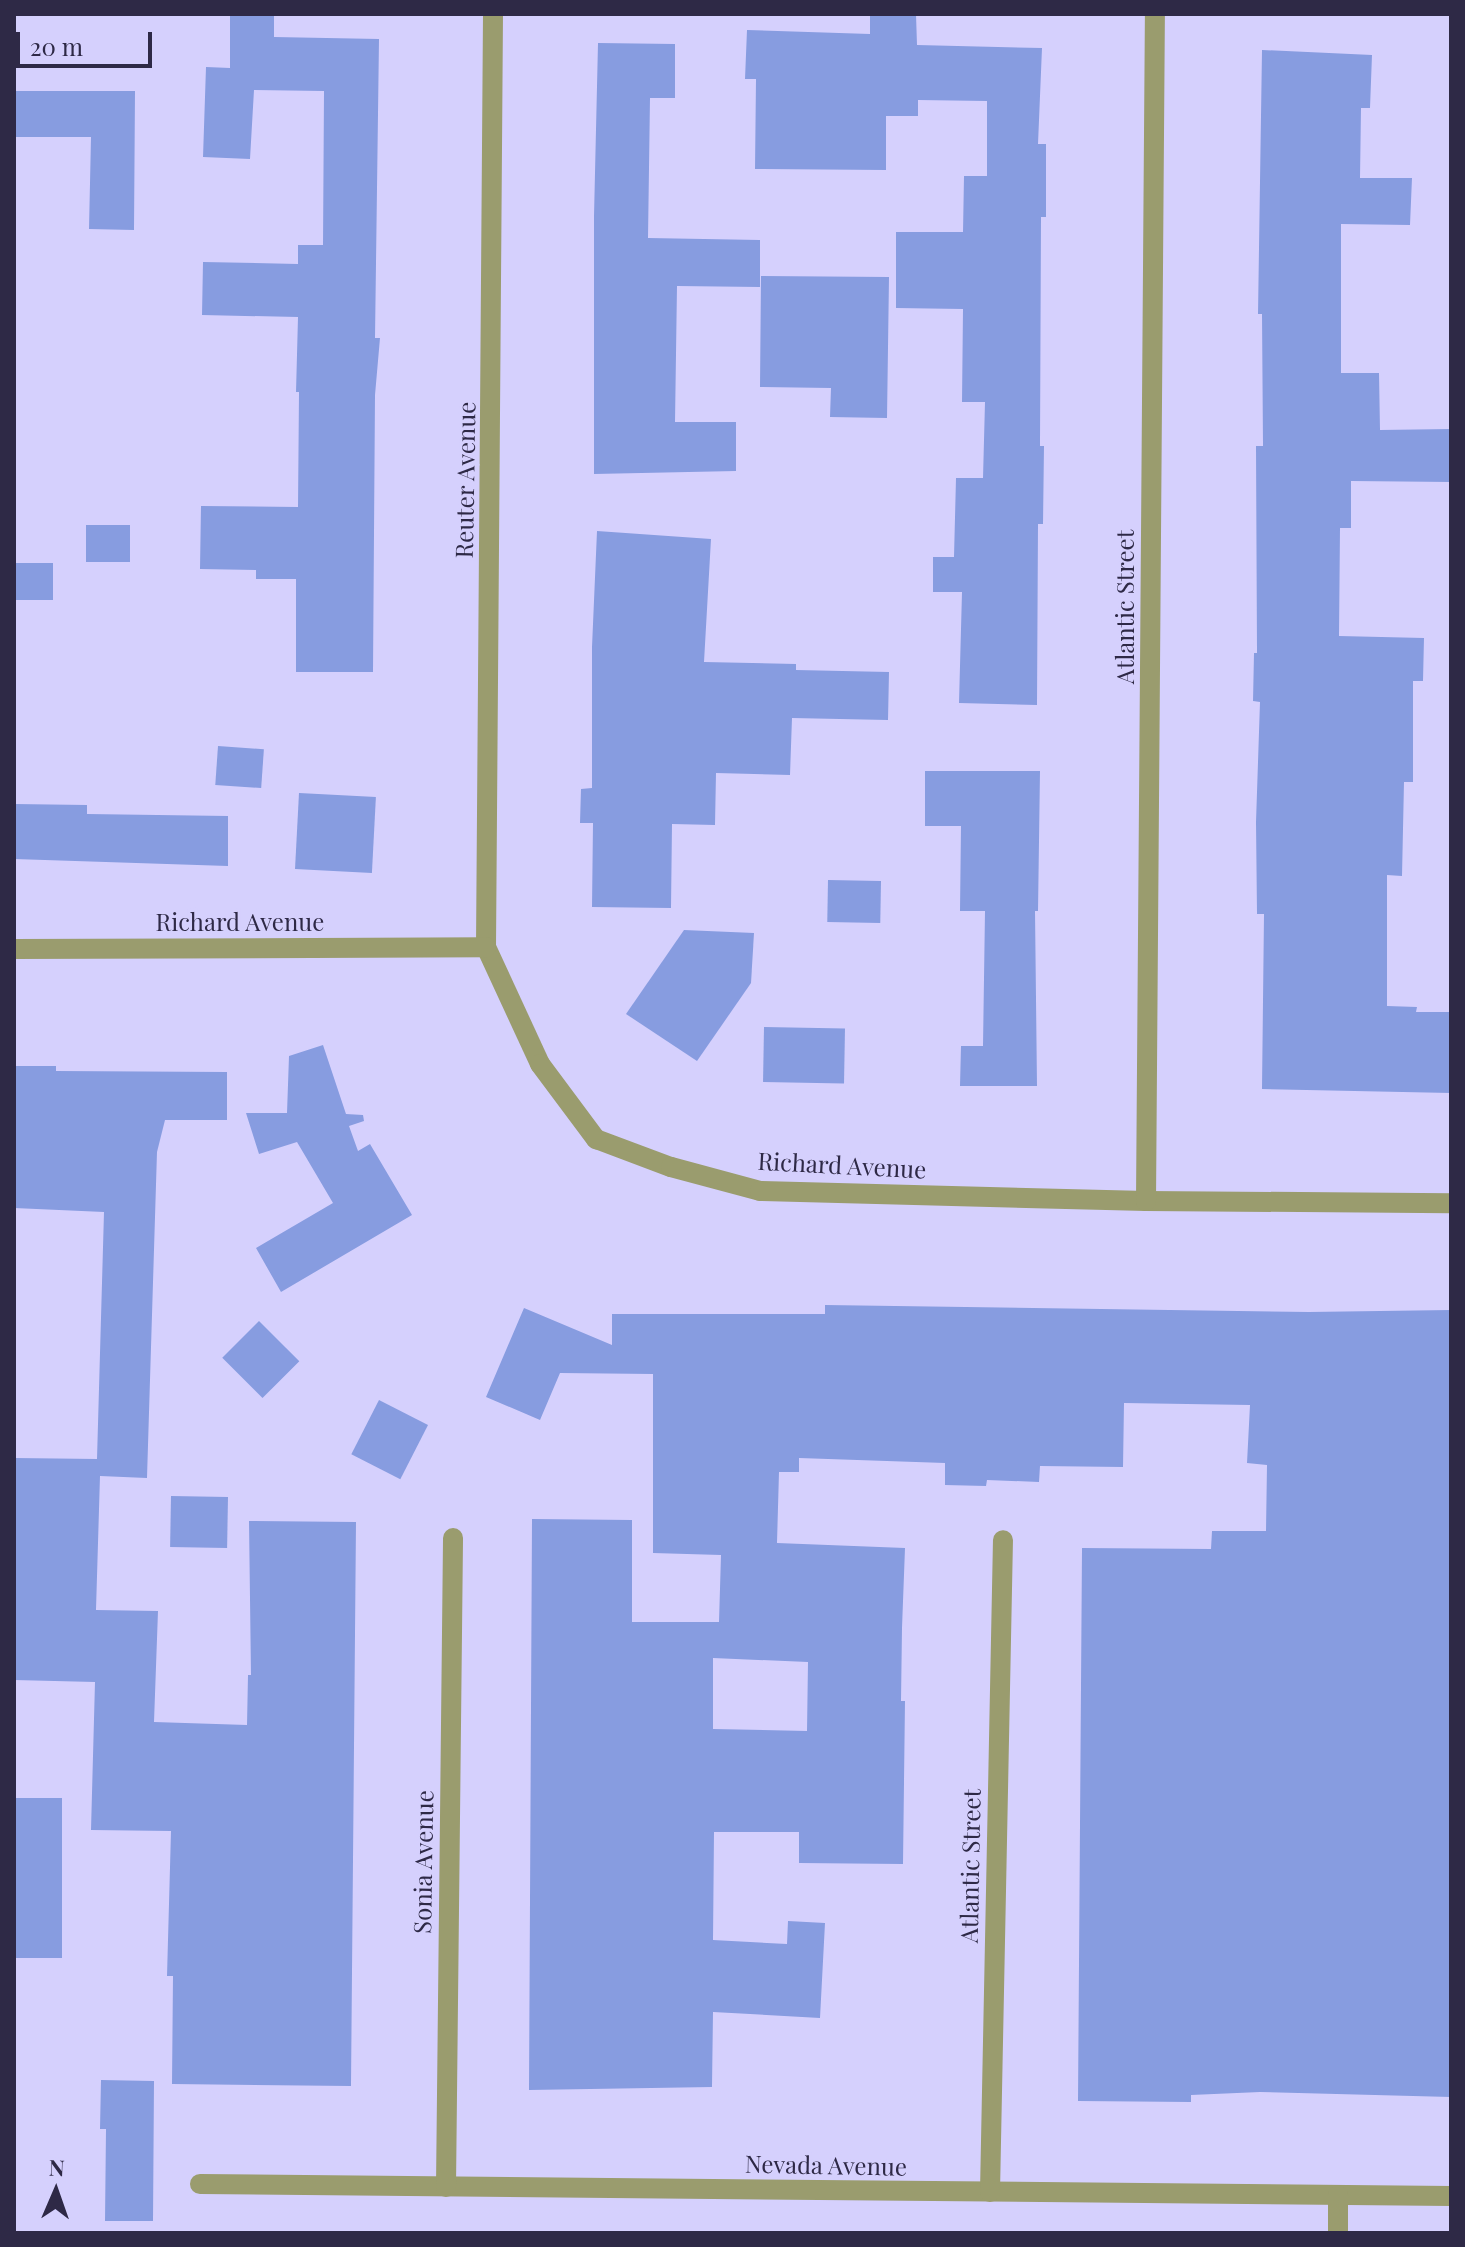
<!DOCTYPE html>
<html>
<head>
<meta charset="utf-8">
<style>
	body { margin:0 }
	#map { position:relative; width:1465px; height:2247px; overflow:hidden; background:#d5d0fd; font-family:"Playfair Display",serif }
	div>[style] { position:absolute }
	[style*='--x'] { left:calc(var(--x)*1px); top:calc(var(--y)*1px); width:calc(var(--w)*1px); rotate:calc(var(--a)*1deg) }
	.building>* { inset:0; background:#879ce0; transform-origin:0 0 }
	.street>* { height:20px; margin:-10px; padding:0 10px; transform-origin:10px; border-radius:10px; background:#9a9c6e }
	span { translate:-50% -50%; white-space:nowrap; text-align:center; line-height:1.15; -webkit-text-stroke:6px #d5d0fd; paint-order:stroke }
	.street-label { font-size:24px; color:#2e2946 }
	.frame { position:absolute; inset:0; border:16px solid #2e2946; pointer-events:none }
	.north { position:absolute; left:16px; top:2151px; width:80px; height:80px; -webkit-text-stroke:6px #d5d0fd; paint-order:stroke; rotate:2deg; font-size:22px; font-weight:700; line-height:32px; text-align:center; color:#2e2946 }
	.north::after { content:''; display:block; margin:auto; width:28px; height:36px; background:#2e2946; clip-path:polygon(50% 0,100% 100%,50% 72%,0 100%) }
	.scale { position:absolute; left:16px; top:32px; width:136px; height:36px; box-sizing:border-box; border:4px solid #2e2946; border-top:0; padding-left:10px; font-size:24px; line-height:28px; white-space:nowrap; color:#2e2946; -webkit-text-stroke:6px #d5d0fd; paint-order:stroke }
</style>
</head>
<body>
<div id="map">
	<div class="building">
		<i style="clip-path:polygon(230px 14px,274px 14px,274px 37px,379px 39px,375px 338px,380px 338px,375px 395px,373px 672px,296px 672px,296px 579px,256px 579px,256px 570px,200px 569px,201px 506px,298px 507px,299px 392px,296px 392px,298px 317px,202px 315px,203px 262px,298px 264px,298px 245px,323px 245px,324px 91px,254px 90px,250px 159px,203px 157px,206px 67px,230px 68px)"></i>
		<i style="clip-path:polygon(870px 14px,916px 14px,917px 45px,1042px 48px,1038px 144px,1046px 144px,1046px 217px,1041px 217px,1040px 446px,1044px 446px,1043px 524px,1038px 524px,1037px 705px,959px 703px,962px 592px,933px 592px,933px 557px,954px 557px,956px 478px,983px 478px,985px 402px,962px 402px,963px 309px,896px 308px,896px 232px,963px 232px,964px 176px,987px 176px,987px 101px,918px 100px,918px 116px,886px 116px,886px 170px,755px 169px,756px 79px,745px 79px,747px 30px,870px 34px)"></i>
		<i style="clip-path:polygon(598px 43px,675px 44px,675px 98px,650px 98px,648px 238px,760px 240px,760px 287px,677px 286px,675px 422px,736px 422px,736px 471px,594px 474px,594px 216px)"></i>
		<i style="clip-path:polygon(1262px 50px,1372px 55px,1370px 108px,1361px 108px,1360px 178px,1412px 178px,1410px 225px,1341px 224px,1341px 373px,1379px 373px,1380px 430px,1451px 429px,1451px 482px,1351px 481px,1351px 528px,1340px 528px,1339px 636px,1424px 638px,1423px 681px,1413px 681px,1413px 782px,1404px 782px,1402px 876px,1387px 875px,1387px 1006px,1417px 1007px,1416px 1012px,1451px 1012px,1451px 1093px,1262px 1089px,1264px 914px,1257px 914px,1256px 822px,1260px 702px,1253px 701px,1254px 653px,1257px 653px,1256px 446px,1263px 446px,1262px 314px,1258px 314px)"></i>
		<i style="clip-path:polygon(14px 91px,135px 91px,134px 230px,89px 229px,91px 137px,14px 137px)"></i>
		<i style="clip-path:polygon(761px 276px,889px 277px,887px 418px,830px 417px,831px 388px,760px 387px)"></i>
		<i style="left:86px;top:525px;width:44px;height:37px"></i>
		<i style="clip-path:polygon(597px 531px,711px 539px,704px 662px,796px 664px,796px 670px,889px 672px,888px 720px,792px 718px,790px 775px,716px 773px,715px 825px,672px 824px,671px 908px,592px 907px,593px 823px,580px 823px,581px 789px,592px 788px,592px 647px)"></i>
		<i style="left:53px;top:563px;width:37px;height:39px;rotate:90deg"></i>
		<i style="left:218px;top:746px;width:46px;height:39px;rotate:4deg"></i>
		<i style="clip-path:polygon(925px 771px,1040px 771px,1038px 911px,1035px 911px,1037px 1086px,960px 1086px,961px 1046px,983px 1046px,985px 911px,960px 911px,961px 826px,925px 826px)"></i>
		<i style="left:299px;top:793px;width:77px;height:76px;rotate:3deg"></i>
		<i style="clip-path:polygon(14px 804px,87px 805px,87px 814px,228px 816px,228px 866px,14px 859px)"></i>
		<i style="left:828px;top:880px;width:53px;height:42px;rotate:1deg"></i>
		<i style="clip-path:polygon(684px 930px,754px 933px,751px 983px,697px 1061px,626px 1014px)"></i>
		<i style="left:764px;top:1027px;width:81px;height:55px;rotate:1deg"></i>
		<i style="clip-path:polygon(323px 1045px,346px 1114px,363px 1115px,364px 1121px,349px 1126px,358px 1151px,370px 1144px,412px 1215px,281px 1292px,256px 1248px,333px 1203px,297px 1142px,259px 1154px,246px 1113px,287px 1113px,289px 1056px)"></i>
		<i style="clip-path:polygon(14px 1066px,56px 1066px,56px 1071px,227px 1072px,227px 1120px,165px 1120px,157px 1152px,147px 1478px,100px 1476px,96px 1610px,158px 1611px,154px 1722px,247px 1725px,248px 1675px,251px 1675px,249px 1521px,356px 1522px,351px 2086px,172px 2084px,173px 1976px,167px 1976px,171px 1831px,91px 1830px,95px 1682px,14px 1680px,14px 1458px,97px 1459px,104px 1212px,14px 1208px)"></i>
		<i style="clip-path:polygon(evenodd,825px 1305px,1309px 1312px,1451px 1310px,1451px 2097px,1260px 2092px,1191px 2095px,1191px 2102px,1078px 2101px,1082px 1548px,1211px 1549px,1212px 1531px,1266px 1531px,1267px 1465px,1247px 1463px,1250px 1405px,1124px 1403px,1123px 1467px,1040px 1466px,1039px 1482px,987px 1480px,986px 1486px,945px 1485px,945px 1463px,799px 1458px,799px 1472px,779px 1472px,777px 1543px,905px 1548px,902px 1628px,901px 1701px,905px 1701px,903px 1864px,799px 1863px,799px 1832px,714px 1832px,713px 1940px,787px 1944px,788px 1921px,825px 1923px,820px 2018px,713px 2012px,712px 2087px,529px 2090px,532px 1519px,632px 1520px,632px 1622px,719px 1622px,721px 1555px,653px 1553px,653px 1374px,560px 1373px,540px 1420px,486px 1397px,524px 1308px,612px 1345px,612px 1314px,825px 1314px,825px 1305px,713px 1658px,808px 1662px,807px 1731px,713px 1729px,713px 1658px)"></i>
		<i style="left:259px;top:1321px;width:57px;height:52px;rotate:45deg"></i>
		<i style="left:379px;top:1400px;width:55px;height:61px;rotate:27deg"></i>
		<i style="left:171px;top:1496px;width:57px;height:51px;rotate:1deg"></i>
		<i style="left:14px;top:1798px;width:48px;height:160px"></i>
		<i style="clip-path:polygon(101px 2080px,154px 2081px,153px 2221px,105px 2221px,106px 2129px,100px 2129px)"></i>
	</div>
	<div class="street">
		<i style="--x:493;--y:14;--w:933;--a:90.43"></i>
		<i style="--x:486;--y:947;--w:129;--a:65.2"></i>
		<i style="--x:540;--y:1064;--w:94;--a:53.3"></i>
		<i style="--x:596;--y:1139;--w:80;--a:20.5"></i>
		<i style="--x:671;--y:1167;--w:92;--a:15.1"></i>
		<i style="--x:760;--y:1191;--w:386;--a:1.5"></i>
		<i style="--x:1146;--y:1201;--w:305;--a:0.4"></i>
		<i style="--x:14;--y:949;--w:472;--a:-0.2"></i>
		<i style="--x:1146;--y:1201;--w:1187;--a:-89.57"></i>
		<i style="--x:200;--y:2184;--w:1251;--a:0.55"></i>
		<i style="--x:446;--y:2187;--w:649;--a:-89.38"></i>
		<i style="--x:990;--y:2192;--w:652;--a:-88.86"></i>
		<i style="--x:1338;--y:2233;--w:38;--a:-90"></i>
	</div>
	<div class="street-label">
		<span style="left:465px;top:480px;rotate:-89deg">Reuter Avenue</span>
		<span style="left:1125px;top:607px;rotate:-90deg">Atlantic Street</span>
		<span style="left:240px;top:922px">Richard Avenue</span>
		<span style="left:842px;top:1165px;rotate:3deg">Richard Avenue</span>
		<span style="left:423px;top:1862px;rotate:-89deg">Sonia Avenue</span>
		<span style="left:970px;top:1866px;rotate:-89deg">Atlantic Street</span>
		<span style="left:826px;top:2165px;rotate:1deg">Nevada Avenue</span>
	</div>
	<div class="frame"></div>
	<div class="north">N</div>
	<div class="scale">20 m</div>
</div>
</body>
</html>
